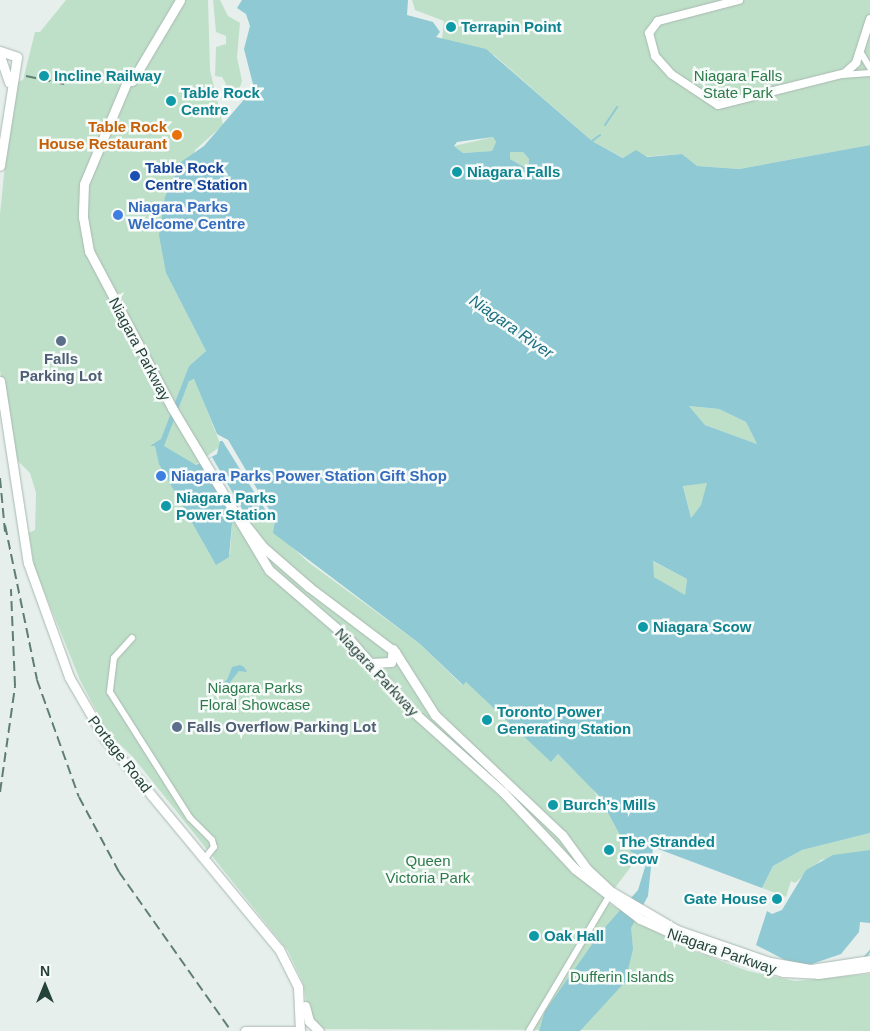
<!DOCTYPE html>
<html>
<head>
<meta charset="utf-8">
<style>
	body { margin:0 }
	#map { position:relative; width:870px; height:1031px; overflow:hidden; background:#e6efeb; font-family:Helvetica,sans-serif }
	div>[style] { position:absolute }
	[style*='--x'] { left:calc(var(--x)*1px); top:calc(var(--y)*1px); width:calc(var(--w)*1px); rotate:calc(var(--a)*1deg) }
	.green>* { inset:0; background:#bfe0c8 }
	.water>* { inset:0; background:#8ec9d4 }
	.pier>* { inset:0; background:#e6efeb; transform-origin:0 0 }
	.stream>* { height:2px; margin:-1px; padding:0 1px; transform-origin:1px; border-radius:1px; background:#8ec9d4 }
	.roads { filter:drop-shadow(0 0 1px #a8b8b2) drop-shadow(0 0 1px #a8b8b2) }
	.minor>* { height:6px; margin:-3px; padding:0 3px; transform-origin:3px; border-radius:3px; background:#fff }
	.tertiary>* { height:8px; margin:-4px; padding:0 4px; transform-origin:4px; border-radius:4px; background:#fff }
	.secondary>* { height:9px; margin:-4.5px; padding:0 4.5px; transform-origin:4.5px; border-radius:4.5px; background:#fff }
	.rail>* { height:2px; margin-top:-1px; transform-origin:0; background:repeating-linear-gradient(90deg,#5f7d75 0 10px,transparent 0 15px) }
	.dots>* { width:14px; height:14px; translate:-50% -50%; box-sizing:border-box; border:2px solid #f7fbf9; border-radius:50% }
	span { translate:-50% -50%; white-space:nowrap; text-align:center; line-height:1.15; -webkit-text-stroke:5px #f7fbf9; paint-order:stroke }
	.culture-label { font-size:15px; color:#0d838f; font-weight:700 }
	.left { translate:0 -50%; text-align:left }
	.right { translate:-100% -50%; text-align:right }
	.park-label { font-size:15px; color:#2d7a4b }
	.food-label { font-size:15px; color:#c56008; font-weight:700 }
	.transit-label { font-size:15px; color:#164399; font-weight:700 }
	.shop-label { font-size:15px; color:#366cbe; font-weight:700 }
	.street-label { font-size:15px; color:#24423a }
	.service-label { font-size:15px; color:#4e5e75; font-weight:700 }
	.water-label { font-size:16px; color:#1c6f80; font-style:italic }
	.north { position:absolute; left:20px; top:961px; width:50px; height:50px; -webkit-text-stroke:4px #f7fbf9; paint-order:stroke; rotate:0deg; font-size:14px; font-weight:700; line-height:20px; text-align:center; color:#24423a }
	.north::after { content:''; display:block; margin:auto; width:18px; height:22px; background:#24423a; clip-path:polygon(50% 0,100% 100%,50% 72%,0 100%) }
</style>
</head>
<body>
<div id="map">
	<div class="green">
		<i style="clip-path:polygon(66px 0,208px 0,210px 70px,223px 125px,195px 150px,166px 273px,206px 351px,189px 366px,186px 378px,195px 380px,221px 446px,195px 465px,160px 445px,230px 555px,232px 523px,253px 512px,272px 516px,277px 533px,308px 562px,420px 644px,462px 685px,466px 682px,551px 761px,558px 754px,591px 787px,617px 824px,627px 848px,639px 856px,605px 901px,681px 946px,748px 971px,795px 981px,870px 974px,870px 1031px,319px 1029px,308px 1012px,303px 983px,288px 951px,133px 757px,108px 733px,80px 680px,34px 566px,29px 533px,35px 530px,36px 493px,30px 473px,18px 461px,7px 426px,0 370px,0 214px,11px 105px,17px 82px,23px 80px,35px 32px,40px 32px)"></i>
		<i style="clip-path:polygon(213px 0,220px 0,228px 16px,240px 23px,237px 57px,242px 81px,238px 93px,221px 99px,226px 84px,222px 77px,215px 76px,216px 47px,226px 44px,226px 36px,216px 32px)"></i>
		<i style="clip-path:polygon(412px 0,870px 0,870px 145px,739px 169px,696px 166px,682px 154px,624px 158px,592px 141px,494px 55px,442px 39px,444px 21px,415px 10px)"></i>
		<i style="clip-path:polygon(493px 137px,496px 142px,492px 151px,463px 153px,454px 146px)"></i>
		<i style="clip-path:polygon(510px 152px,523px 152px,529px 159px,528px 169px,510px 159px)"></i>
		<i style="clip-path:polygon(689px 406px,719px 409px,746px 422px,757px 444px,705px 425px)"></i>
		<i style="clip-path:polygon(708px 483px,701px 505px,691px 518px,683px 485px)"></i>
		<i style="clip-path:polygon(652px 561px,687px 579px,685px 596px,654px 577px)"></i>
		<i style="clip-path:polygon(870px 833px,870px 850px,821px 860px,795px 883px,791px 881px,786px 897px,762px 888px,773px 866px,802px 850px)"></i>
	</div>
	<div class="water">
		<i style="clip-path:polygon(evenodd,242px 0,408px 0,407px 15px,433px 22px,440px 32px,436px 37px,486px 49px,592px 141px,623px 158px,636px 150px,647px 157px,682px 154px,697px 166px,739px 169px,870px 145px,870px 833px,802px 850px,773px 866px,762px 888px,653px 847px,648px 896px,631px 928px,633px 949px,625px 982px,580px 1031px,539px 1031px,545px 1011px,600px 933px,638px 890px,646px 864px,627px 848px,599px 796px,558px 754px,551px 762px,466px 682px,463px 685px,420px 644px,273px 533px,275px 520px,228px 440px,217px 434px,194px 379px,189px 381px,164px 446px,196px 465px,217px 454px,220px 441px,226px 441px,270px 517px,253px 512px,232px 523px,229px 557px,216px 565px,159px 464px,155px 446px,150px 446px,161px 439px,189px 366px,206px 351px,166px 273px,159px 235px,165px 197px,181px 162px,204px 146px,254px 88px,244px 49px,250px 26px,246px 14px,237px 8px,242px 0,493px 137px,496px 142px,492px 151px,463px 153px,454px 146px,457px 142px,493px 137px,242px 0,510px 152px,523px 152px,529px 159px,528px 169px,510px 159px,510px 152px,242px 0,689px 406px,719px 409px,746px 422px,757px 444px,705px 425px,689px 406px,242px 0,707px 483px,701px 505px,691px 518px,683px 486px,707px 483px,242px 0,653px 561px,687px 579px,685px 595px,654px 577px,653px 561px)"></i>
		<i style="clip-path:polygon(240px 665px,244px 667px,247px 672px,239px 671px,227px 686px,217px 687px,227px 680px,232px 667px)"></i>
		<i style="clip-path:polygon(870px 850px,870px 923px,860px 922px,859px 932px,841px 954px,809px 965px,785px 960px,756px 945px,767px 911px,772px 914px,782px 910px,806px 870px,833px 855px)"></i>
	</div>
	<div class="pier">
		<i style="clip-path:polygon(220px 437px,228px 440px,274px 518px,271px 519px)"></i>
		<i style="left:212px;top:457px;width:67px;height:13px;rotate:60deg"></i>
	</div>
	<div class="stream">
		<i style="--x:605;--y:125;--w:22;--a:-56"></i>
		<i style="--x:592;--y:141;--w:10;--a:-37"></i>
		<i style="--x:865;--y:957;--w:8;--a:-50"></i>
	</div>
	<div class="roads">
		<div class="minor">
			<i style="--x:861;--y:53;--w:17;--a:59"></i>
			<i style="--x:842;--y:75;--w:28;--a:-4"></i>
			<i style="--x:132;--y:638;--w:27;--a:132"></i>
			<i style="--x:114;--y:658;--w:34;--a:97"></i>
			<i style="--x:110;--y:692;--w:149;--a:57.6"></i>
			<i style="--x:190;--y:818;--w:31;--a:45"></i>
			<i style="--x:212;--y:840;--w:7;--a:74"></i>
			<i style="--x:214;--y:847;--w:14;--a:129"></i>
			<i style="--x:529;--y:1031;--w:161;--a:-59.3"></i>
		</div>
		<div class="tertiary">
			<i style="--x:739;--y:0;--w:84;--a:165.5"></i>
			<i style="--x:658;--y:21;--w:15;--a:127"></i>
			<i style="--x:649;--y:33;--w:24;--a:75"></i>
			<i style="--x:655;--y:56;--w:24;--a:48"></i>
			<i style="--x:671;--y:74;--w:56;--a:33.4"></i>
			<i style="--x:718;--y:105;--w:131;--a:-14.1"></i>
			<i style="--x:845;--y:73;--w:15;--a:-42"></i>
			<i style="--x:856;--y:63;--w:46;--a:-72.3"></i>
		</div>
		<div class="secondary">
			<i style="--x:0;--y:51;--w:18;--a:19"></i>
			<i style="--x:17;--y:57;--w:110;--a:98.9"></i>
			<i style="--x:0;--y:56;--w:28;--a:71"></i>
			<i style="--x:132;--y:81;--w:94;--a:-59.3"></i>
			<i style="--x:126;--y:84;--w:108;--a:112.8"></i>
			<i style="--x:84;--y:184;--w:33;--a:92"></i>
			<i style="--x:83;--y:217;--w:35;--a:80"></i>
			<i style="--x:89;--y:251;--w:178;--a:62.1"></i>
			<i style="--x:172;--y:408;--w:189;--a:59.1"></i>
			<i style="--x:269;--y:570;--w:107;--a:40.8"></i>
			<i style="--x:350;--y:640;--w:90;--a:49.1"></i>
			<i style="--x:409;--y:708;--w:126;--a:41.8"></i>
			<i style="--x:503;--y:792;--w:105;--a:46.9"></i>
			<i style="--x:575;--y:869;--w:82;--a:37.6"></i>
			<i style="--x:640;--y:919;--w:76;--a:24.2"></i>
			<i style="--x:709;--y:950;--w:77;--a:16.6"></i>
			<i style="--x:783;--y:972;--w:35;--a:3"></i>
			<i style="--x:818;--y:974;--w:52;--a:-7.7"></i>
			<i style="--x:0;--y:381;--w:184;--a:81.3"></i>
			<i style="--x:28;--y:563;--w:121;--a:70.2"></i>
			<i style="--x:69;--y:677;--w:72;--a:59.9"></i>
			<i style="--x:105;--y:739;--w:273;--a:50.4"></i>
			<i style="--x:279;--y:949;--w:42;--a:63.4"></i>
			<i style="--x:298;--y:987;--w:44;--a:87.4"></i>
			<i style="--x:245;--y:524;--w:29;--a:52"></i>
			<i style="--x:263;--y:547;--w:61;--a:41"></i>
			<i style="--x:309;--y:587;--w:108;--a:37.1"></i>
			<i style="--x:395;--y:652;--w:75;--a:57.6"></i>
			<i style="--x:435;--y:715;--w:175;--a:43.4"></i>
			<i style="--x:562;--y:835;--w:42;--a:53.7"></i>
			<i style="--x:587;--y:869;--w:34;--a:43"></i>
			<i style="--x:612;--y:892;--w:75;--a:30.3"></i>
			<i style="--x:677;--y:930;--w:98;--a:19"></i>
			<i style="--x:770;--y:962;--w:42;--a:9.7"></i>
			<i style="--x:811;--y:969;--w:60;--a:-8.7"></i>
			<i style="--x:370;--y:663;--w:21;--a:-3"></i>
			<i style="--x:391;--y:662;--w:13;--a:-81"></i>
			<i style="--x:305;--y:1006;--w:16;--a:75"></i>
			<i style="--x:309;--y:1021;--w:14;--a:45"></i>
			<i style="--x:245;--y:1031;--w:50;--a:0"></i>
		</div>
	</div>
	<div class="rail">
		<i style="--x:26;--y:76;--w:39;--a:12"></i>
		<i style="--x:0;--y:478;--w:54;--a:84.7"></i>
		<i style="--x:5;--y:525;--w:158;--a:78.3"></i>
		<i style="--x:37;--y:680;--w:124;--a:70.3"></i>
		<i style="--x:79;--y:797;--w:85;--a:61.9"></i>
		<i style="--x:119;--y:872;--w:194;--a:54.8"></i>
		<i style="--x:0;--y:792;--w:107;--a:-81.9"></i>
		<i style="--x:15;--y:686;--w:97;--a:-92.4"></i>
	</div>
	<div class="dots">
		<i style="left:451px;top:27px;background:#0f9aa8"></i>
		<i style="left:44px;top:76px;background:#0f9aa8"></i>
		<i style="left:171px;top:101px;background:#0f9aa8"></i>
		<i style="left:177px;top:135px;background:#e8710a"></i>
		<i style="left:457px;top:172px;background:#0f9aa8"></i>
		<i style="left:135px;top:176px;background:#1a4fb4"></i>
		<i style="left:118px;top:215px;background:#3f7fe0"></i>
		<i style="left:61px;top:341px;background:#5c6f8a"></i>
		<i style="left:161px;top:476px;background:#3f7fe0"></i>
		<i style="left:166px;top:506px;background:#0f9aa8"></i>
		<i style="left:643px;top:627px;background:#0f9aa8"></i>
		<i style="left:487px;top:720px;background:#0f9aa8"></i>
		<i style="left:177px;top:727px;background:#5c6f8a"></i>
		<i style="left:553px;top:805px;background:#0f9aa8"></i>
		<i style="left:609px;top:850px;background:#0f9aa8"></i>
		<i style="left:777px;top:899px;background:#0f9aa8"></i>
		<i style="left:534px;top:936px;background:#0f9aa8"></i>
	</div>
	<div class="culture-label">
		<span class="left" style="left:461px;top:27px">Terrapin Point</span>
		<span class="left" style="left:54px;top:76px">Incline Railway</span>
		<span class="left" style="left:181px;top:101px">Table Rock<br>Centre</span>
		<span class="left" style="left:467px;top:172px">Niagara Falls</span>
		<span class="left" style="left:176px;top:506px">Niagara Parks<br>Power Station</span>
		<span class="left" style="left:653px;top:627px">Niagara Scow</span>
		<span class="left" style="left:497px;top:720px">Toronto Power<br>Generating Station</span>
		<span class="left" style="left:563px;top:805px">Burch’s Mills</span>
		<span class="left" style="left:619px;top:850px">The Stranded<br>Scow</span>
		<span class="right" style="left:767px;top:899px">Gate House</span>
		<span class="left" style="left:544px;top:936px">Oak Hall</span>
	</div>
	<div class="park-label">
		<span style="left:738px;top:84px">Niagara Falls<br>State Park</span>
		<span style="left:255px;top:696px">Niagara Parks<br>Floral Showcase</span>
		<span style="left:428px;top:869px">Queen<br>Victoria Park</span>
		<span style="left:622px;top:977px">Dufferin Islands</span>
	</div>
	<div class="food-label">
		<span class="right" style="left:167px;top:135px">Table Rock<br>House Restaurant</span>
	</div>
	<div class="transit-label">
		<span class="left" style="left:145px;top:176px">Table Rock<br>Centre Station</span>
	</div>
	<div class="shop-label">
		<span class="left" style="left:128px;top:215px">Niagara Parks<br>Welcome Centre</span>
		<span class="left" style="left:171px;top:476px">Niagara Parks Power Station Gift Shop</span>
	</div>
	<div class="street-label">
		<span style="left:140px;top:349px;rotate:62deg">Niagara Parkway</span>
		<span style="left:377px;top:672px;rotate:47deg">Niagara Parkway</span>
		<span style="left:120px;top:754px;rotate:52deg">Portage Road</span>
		<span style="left:722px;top:951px;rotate:19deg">Niagara Parkway</span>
	</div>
	<div class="service-label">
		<span style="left:61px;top:367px">Falls<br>Parking Lot</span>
		<span class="left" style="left:187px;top:727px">Falls Overflow Parking Lot</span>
	</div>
	<div class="water-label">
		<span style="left:511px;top:327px;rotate:35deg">Niagara River</span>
	</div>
	<div class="north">N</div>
</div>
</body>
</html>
